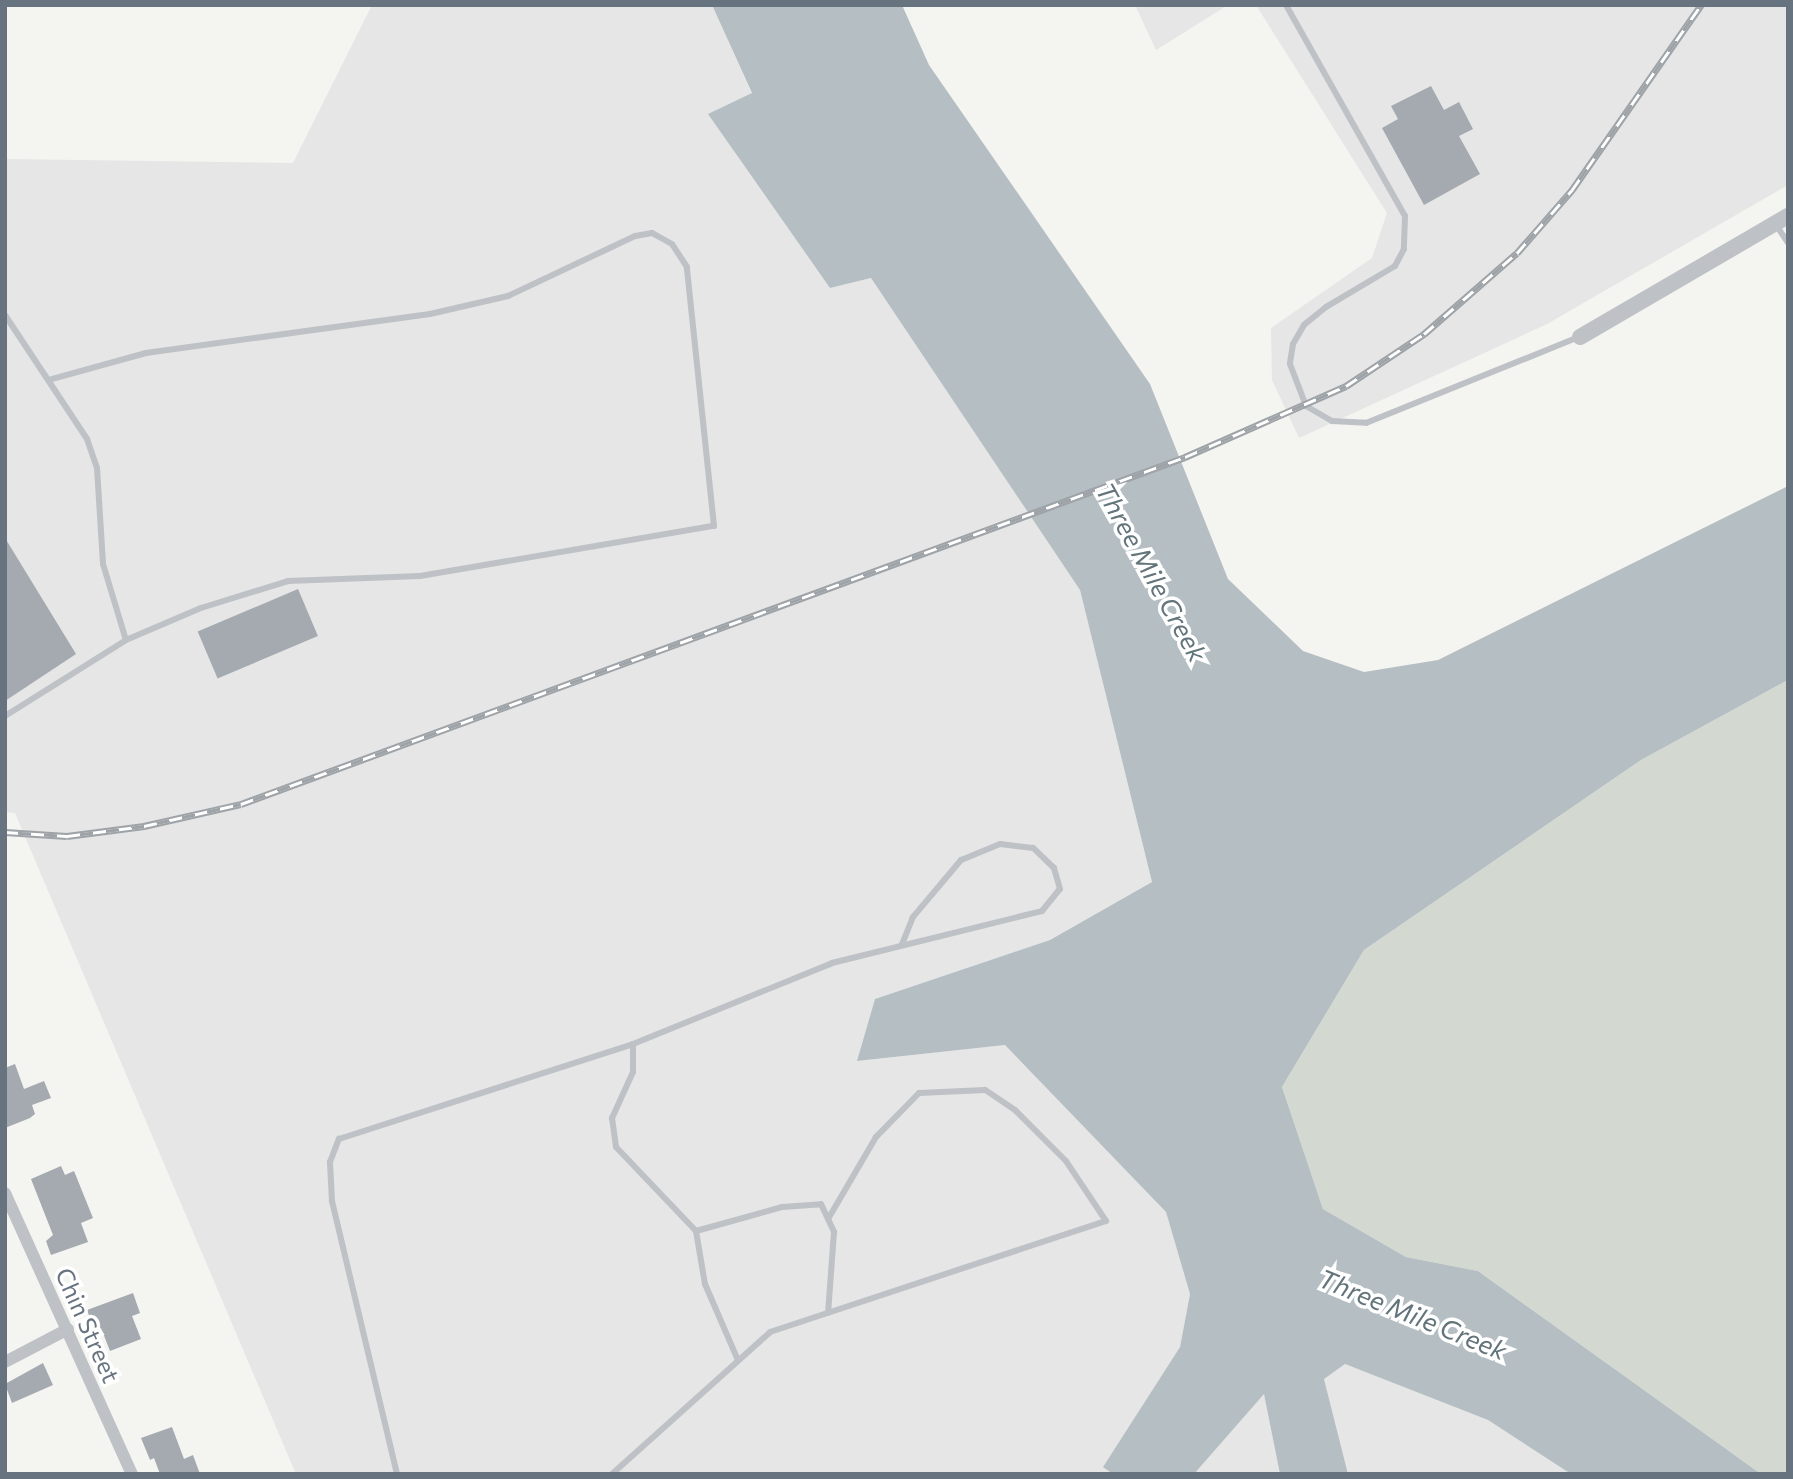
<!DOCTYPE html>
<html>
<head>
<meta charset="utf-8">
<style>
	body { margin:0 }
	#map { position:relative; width:1793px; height:1479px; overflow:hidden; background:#f4f4f1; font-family:Commissioner,sans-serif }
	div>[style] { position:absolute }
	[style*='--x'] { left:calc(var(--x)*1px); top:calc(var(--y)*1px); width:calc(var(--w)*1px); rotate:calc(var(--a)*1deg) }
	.built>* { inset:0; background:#e5e6e5 }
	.green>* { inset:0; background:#d3d9d1 }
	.water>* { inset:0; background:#b5bfc3 }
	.building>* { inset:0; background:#a4aab0; transform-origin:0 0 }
	.service>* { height:6px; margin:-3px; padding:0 3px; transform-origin:3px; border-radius:3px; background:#bec1c5 }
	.minor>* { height:12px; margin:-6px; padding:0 6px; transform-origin:6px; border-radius:6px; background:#bec1c5 }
	.tertiary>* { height:16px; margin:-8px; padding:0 8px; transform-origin:8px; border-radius:8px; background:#bec1c5 }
	.rail>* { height:7px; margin-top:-3.5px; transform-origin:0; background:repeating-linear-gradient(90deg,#fff 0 13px,#9ea3a8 0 26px); box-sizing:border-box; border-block:2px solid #9ea3a8 }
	span { translate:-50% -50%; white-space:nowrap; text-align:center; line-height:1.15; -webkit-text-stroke:7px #fff; paint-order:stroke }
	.street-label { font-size:24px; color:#67737f }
	.water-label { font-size:26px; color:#63747b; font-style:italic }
	.frame { position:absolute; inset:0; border:7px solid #67737f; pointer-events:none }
</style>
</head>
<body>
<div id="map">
	<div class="built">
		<i style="clip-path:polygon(372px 5px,712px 5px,752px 94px,709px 114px,830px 288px,871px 278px,1080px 590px,1152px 882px,1050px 940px,875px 999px,858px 1061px,1005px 1045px,1166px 1212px,1190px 1294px,1180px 1347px,1104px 1466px,1113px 1474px,296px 1474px,15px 813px,5px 812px,5px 159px,293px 163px)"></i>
		<i style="clip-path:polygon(1135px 5px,1228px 5px,1156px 50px)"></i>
		<i style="clip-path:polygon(1256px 5px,1788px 5px,1788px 185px,1547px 324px,1299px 438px,1272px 380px,1271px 328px,1372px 258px,1387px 213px)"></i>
		<i style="clip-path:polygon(1345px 1364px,1488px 1420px,1571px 1474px,1348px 1474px,1324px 1379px)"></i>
		<i style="clip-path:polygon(1264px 1393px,1280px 1474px,1194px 1474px)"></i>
	</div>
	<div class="green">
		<i style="clip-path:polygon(1788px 680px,1788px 1474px,1761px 1474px,1478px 1271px,1406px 1257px,1323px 1209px,1282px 1087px,1364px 950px,1641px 760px)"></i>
	</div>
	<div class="water">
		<i style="clip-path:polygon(712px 5px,902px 5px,929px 65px,1150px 384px,1228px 579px,1303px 651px,1364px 672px,1438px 660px,1788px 486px,1788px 680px,1641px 760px,1364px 950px,1282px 1087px,1323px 1209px,1406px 1257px,1478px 1271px,1761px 1474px,1571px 1474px,1488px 1420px,1345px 1364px,1324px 1379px,1348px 1474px,1280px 1474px,1264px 1394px,1194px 1474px,1113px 1474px,1103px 1467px,1180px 1347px,1190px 1294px,1166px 1212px,1005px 1045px,857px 1061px,875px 999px,1050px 940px,1152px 882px,1080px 590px,871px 278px,830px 288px,708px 114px,752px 93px)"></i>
	</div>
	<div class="building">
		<i style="clip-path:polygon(1431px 86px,1444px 110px,1459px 102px,1473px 129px,1459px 136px,1480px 174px,1424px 205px,1382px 128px,1398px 119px,1391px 106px)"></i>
		<i style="clip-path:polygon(5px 538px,76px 654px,5px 701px)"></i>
		<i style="left:298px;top:589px;width:51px;height:109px;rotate:67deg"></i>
		<i style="clip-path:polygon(15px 1064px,24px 1089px,44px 1081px,51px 1098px,32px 1105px,35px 1114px,30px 1118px,5px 1128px,5px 1068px)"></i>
		<i style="clip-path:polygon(61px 1166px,65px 1175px,74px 1171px,93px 1218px,81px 1223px,88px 1242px,51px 1255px,46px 1241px,53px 1235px,31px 1179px)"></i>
		<i style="clip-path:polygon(133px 1293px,140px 1313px,132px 1316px,141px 1339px,110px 1351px,101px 1328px,95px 1331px,87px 1310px)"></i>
		<i style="clip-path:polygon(43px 1363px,53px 1385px,12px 1403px,5px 1384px)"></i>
		<i style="clip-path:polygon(172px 1427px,184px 1459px,193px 1455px,200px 1474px,160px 1474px,154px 1458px,150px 1460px,141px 1438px)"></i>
	</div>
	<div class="service">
		<i style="--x:1286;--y:5;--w:242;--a:60.6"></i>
		<i style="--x:1405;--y:216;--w:33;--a:92"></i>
		<i style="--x:1404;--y:249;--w:19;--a:118"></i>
		<i style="--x:1395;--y:266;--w:80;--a:149.3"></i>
		<i style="--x:1326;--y:307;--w:28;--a:141"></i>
		<i style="--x:1304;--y:325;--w:22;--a:120"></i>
		<i style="--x:1293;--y:344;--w:20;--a:99"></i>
		<i style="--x:1290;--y:364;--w:45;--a:69.1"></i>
		<i style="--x:1306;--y:406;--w:30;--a:30"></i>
		<i style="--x:1332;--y:421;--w:34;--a:3"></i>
		<i style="--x:1366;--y:423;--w:230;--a:-22"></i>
		<i style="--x:1776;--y:225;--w:22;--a:56"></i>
		<i style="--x:5;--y:315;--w:149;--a:56.5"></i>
		<i style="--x:87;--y:439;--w:31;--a:71"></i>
		<i style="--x:97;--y:468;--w:96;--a:86.4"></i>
		<i style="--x:103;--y:564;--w:79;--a:73.2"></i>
		<i style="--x:5;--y:716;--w:143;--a:-32.1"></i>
		<i style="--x:126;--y:640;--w:82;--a:-23.1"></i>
		<i style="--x:201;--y:608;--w:91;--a:-17.2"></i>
		<i style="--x:288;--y:581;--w:132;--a:-2.2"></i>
		<i style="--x:420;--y:576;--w:298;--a:-9.7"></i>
		<i style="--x:714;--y:526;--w:260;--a:-96"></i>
		<i style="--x:687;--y:267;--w:27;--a:-123"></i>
		<i style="--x:672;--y:244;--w:23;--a:-151"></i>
		<i style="--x:652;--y:233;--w:17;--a:170"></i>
		<i style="--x:635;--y:236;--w:140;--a:154.7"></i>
		<i style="--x:508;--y:296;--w:80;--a:167"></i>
		<i style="--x:430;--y:314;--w:287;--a:172.2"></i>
		<i style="--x:146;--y:353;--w:98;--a:164.5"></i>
		<i style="--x:633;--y:1044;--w:28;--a:90"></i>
		<i style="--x:633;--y:1072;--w:51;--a:114.5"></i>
		<i style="--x:612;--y:1118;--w:29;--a:82"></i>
		<i style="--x:616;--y:1147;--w:116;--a:46.4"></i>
		<i style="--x:696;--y:1231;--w:54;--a:80.4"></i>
		<i style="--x:705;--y:1284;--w:81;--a:66.6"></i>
		<i style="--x:696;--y:1231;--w:89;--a:-15.6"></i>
		<i style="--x:782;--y:1207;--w:39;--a:-4"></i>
		<i style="--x:821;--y:1204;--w:31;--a:65"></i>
		<i style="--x:834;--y:1232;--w:81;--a:94.2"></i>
		<i style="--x:397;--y:1474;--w:281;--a:-103.4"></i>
		<i style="--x:332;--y:1201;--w:39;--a:-93"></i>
		<i style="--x:330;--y:1162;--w:25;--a:-69"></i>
		<i style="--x:339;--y:1139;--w:309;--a:-17.9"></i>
		<i style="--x:633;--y:1044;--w:215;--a:-22.1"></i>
		<i style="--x:832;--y:963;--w:216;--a:-13.9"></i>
		<i style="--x:1042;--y:911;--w:28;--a:-51"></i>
		<i style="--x:1060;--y:889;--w:22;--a:-106"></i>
		<i style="--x:1054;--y:868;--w:29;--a:-136"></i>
		<i style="--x:1033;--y:848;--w:33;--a:-173"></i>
		<i style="--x:1000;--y:844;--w:42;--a:157.7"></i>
		<i style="--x:961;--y:860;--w:75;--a:130.1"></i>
		<i style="--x:913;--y:917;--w:29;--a:112"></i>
		<i style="--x:612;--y:1474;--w:212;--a:-41.9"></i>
		<i style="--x:770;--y:1332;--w:354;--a:-18.3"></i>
		<i style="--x:1106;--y:1221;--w:72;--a:-123.7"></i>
		<i style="--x:1066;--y:1161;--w:72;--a:-135"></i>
		<i style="--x:1015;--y:1110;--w:36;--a:-146"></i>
		<i style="--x:985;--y:1090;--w:66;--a:177.4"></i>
		<i style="--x:919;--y:1093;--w:62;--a:134.3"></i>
		<i style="--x:876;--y:1137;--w:95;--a:120.3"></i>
	</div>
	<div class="minor">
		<i style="--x:5;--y:1193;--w:308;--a:65.7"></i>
		<i style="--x:5;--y:1362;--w:71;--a:-27.6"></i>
	</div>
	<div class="tertiary">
		<i style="--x:1580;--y:337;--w:241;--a:-30.2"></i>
	</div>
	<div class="rail">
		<i style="--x:5;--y:832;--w:62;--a:3.7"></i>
		<i style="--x:67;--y:836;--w:78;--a:-7.4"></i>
		<i style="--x:144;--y:826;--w:99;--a:-12.8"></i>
		<i style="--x:241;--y:804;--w:1006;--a:-20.18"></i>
		<i style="--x:1185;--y:457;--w:176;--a:-23.8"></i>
		<i style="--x:1346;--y:386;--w:94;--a:-33.7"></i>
		<i style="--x:1424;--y:334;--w:123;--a:-41.1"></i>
		<i style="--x:1517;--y:253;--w:84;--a:-48.9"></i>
		<i style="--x:1572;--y:190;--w:226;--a:-55.1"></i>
	</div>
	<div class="street-label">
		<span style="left:88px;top:1325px;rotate:66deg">Chin Street</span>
	</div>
	<div class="water-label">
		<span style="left:1152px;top:572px;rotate:61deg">Three Mile Creek</span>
		<span style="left:1413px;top:1314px;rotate:22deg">Three Mile Creek</span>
	</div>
	<div class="frame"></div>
</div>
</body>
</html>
